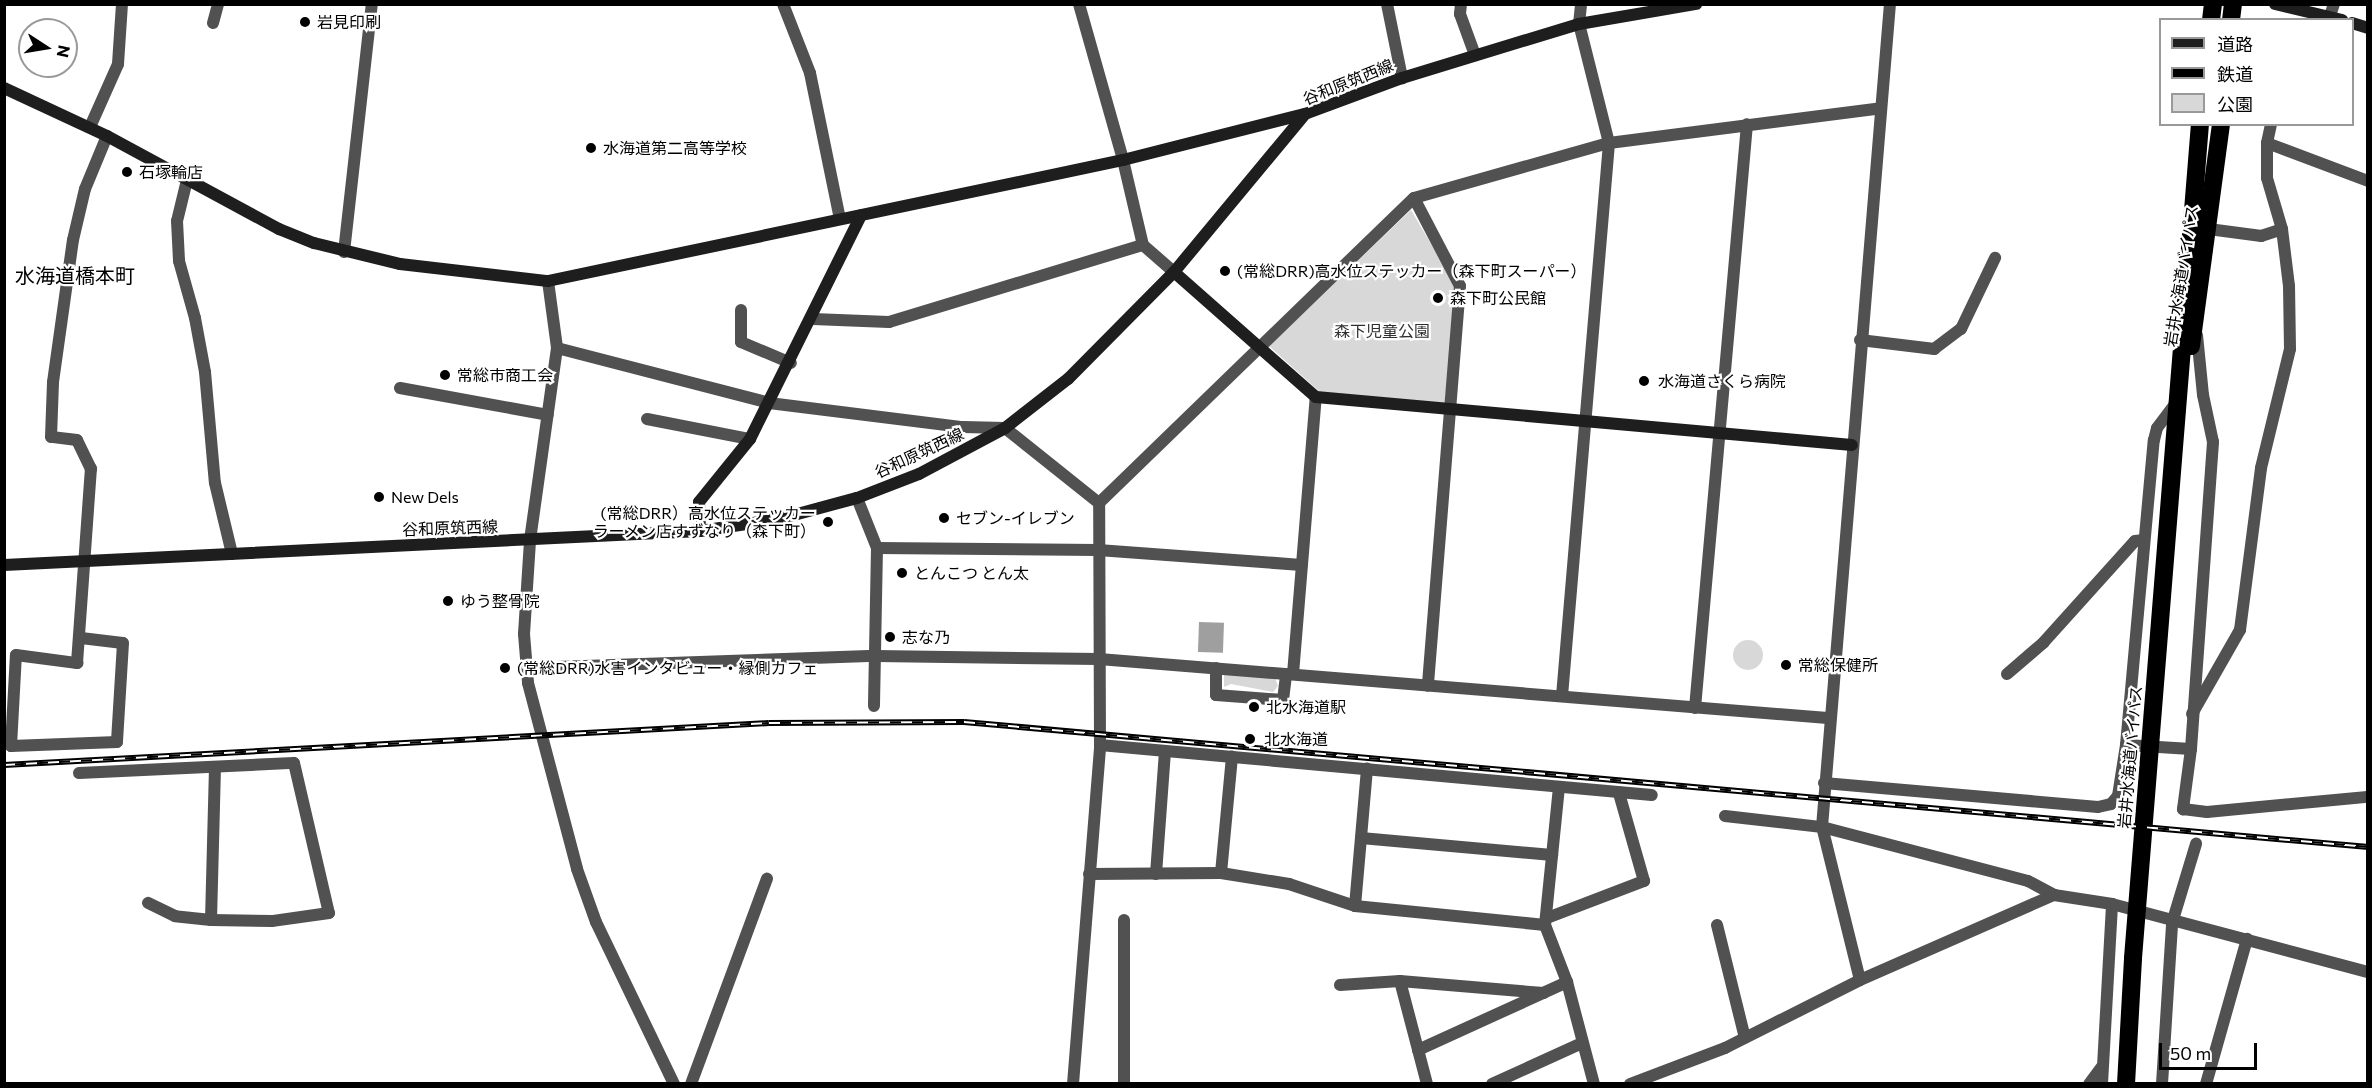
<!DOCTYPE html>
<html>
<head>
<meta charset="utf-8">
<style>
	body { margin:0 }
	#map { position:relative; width:2372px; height:1088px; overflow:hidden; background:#fff; font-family:Commissioner,"Noto Sans JP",sans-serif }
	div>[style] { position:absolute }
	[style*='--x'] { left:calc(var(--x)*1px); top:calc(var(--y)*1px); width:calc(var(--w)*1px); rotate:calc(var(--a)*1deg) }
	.green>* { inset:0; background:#d8d8d8 }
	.round { border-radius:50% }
	.water>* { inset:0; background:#9f9f9f; transform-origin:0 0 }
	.street>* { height:12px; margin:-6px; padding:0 6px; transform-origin:6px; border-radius:6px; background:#515151 }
	.secondary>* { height:12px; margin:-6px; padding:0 6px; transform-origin:6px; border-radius:6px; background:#1e1e1e }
	.highway>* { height:18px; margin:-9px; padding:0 9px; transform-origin:9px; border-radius:9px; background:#000 }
	.rail>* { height:6px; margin-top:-3px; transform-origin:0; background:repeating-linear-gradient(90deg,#fff 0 11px,#000 0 22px); box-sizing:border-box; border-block:2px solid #000 }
	.dots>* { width:16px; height:16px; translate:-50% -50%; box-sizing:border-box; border:3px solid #fff; border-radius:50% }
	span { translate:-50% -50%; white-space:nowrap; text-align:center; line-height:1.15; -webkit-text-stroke:4.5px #fff; paint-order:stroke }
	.poi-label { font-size:16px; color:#000 }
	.left { translate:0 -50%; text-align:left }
	.right { translate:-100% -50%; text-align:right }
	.street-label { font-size:16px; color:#000 }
	.park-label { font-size:16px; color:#2f2f2f }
	.quarter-label { font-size:20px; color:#000 }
	.frame { position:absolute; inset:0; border:6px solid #000; pointer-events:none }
	.legend { position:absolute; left:2159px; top:18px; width:195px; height:108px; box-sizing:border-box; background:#fff; border:2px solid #999; margin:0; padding:8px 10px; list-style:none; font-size:18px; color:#000 }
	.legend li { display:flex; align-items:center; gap:12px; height:30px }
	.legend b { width:30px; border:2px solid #999 }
	.north { position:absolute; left:18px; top:18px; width:60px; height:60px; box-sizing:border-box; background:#fff; border:2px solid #999; border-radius:50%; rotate:102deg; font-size:16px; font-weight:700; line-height:24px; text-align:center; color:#000 }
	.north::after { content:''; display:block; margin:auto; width:21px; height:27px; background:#000; clip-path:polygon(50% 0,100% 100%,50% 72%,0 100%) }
	.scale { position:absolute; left:2159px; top:1043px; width:98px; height:27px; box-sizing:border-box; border:3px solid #000; border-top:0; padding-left:8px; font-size:18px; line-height:21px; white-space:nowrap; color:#000; -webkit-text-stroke:4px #fff; paint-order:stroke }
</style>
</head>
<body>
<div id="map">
	<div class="green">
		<i style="clip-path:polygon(1411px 210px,1455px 284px,1445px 403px,1320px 392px,1269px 346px)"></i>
		<i class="round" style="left:1733px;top:640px;width:30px;height:30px"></i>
		<i style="clip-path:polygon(1224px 674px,1275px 678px,1278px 686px,1273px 692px,1231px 684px,1224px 687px)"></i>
	</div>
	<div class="water">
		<i style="left:1199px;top:622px;width:25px;height:30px;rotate:2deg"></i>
	</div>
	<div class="street">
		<i style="--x:783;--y:4;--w:74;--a:68.6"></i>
		<i style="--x:810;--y:73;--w:149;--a:78.4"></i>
		<i style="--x:1079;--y:4;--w:162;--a:74.2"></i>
		<i style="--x:1123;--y:160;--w:87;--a:76.8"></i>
		<i style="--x:1143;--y:245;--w:41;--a:41.1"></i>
		<i style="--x:1387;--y:4;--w:76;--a:78.5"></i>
		<i style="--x:1461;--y:4;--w:10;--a:96"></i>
		<i style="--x:1460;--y:14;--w:44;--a:69.9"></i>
		<i style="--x:2330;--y:16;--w:13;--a:-72"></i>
		<i style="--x:213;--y:23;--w:20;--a:-75"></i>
		<i style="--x:90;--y:127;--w:69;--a:-66"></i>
		<i style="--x:118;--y:64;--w:60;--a:-86.2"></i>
		<i style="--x:2267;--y:143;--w:108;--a:20.6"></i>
		<i style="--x:187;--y:180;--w:42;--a:103.7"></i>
		<i style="--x:177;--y:221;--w:40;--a:87.1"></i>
		<i style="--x:179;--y:261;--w:59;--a:74.3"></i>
		<i style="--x:195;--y:318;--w:55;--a:79.5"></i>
		<i style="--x:205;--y:372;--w:111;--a:84.9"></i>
		<i style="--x:215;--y:483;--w:73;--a:76.5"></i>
		<i style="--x:1414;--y:198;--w:99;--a:62.4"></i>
		<i style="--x:1460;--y:286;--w:401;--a:94.6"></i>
		<i style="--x:2201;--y:228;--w:61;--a:7.6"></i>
		<i style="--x:2261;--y:236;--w:22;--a:-18"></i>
		<i style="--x:344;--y:252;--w:250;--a:-83.6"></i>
		<i style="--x:548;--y:281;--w:68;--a:82.3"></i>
		<i style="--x:557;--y:348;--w:195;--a:98"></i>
		<i style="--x:530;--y:541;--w:93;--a:93.7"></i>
		<i style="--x:524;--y:634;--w:49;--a:85.3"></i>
		<i style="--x:528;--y:683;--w:192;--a:75.2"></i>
		<i style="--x:577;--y:869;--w:56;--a:70.3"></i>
		<i style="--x:596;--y:922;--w:180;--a:64.3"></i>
		<i style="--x:741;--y:310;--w:32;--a:90"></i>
		<i style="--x:741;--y:342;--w:54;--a:22.8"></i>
		<i style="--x:813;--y:319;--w:76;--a:2.3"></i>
		<i style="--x:889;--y:322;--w:265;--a:-16.9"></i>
		<i style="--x:1860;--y:340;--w:75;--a:6.9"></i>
		<i style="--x:1934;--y:349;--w:34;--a:-37"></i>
		<i style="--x:1961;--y:329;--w:79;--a:-64.4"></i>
		<i style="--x:557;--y:348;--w:219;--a:14.5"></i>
		<i style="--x:769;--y:403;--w:195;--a:7.1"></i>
		<i style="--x:963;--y:427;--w:42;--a:1.4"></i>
		<i style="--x:1005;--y:428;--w:120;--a:38.6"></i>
		<i style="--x:400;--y:388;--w:150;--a:10.3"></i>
		<i style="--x:647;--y:419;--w:105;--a:11"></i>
		<i style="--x:857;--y:498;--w:54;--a:68.2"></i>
		<i style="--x:877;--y:548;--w:158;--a:91.1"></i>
		<i style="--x:877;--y:548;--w:221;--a:0.5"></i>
		<i style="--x:1098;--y:550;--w:204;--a:4.2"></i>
		<i style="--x:81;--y:638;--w:42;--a:6.8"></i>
		<i style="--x:123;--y:643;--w:99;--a:93.5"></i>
		<i style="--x:117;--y:742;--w:106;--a:177.8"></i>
		<i style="--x:11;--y:746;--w:91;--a:-86.9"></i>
		<i style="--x:16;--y:655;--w:62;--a:7.5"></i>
		<i style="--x:77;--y:663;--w:195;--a:-85.9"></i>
		<i style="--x:91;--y:469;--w:32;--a:-116"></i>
		<i style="--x:77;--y:440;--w:26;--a:-173"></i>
		<i style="--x:51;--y:437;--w:55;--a:-87.9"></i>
		<i style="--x:53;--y:382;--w:143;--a:-82"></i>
		<i style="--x:73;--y:240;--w:52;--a:-76.8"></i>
		<i style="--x:85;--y:189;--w:57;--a:-67.5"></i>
		<i style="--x:527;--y:668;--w:349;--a:-2"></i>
		<i style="--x:876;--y:656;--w:223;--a:0.8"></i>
		<i style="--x:1099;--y:659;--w:731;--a:4.63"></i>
		<i style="--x:1216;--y:668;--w:27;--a:90"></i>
		<i style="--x:1216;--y:695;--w:67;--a:4.3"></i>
		<i style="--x:1283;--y:700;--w:26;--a:-83"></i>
		<i style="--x:1293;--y:674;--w:278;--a:-85.3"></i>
		<i style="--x:2007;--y:674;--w:48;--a:-40.7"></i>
		<i style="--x:2043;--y:643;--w:137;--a:-48"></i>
		<i style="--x:2135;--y:541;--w:9;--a:-6"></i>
		<i style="--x:1562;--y:696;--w:555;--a:-85.14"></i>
		<i style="--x:1609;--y:143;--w:123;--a:-104.1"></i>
		<i style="--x:1579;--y:24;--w:20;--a:-84"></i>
		<i style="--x:1695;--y:708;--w:586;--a:-84.91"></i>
		<i style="--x:2192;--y:714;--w:97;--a:-60.3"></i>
		<i style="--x:2240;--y:630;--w:163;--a:-82.6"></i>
		<i style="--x:2261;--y:468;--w:122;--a:-76.3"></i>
		<i style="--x:2290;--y:349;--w:63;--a:-90.9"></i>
		<i style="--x:2289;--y:286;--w:57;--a:-97"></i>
		<i style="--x:2282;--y:229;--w:53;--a:-106.4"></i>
		<i style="--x:2267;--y:178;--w:35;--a:-90"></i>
		<i style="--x:2267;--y:143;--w:19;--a:-78"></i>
		<i style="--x:1100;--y:745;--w:554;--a:5.18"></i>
		<i style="--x:2126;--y:745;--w:65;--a:3.5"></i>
		<i style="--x:2191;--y:749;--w:308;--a:-85.9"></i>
		<i style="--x:2213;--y:442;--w:48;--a:-102"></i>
		<i style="--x:2203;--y:395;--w:60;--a:-95.7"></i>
		<i style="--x:2191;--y:749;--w:61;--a:97.6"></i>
		<i style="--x:2183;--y:809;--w:24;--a:7"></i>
		<i style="--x:2207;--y:812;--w:161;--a:-5.4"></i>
		<i style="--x:79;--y:773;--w:215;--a:-2.7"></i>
		<i style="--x:294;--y:763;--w:154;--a:76.9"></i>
		<i style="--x:329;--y:913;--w:58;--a:172"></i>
		<i style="--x:272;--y:921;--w:61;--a:-179.1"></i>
		<i style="--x:211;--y:920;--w:36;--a:-174"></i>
		<i style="--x:175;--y:916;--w:30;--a:-154"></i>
		<i style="--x:1824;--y:783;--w:275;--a:5"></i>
		<i style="--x:2098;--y:807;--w:13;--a:-13"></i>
		<i style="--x:2111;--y:804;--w:11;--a:-49"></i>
		<i style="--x:2118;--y:796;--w:52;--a:-81.1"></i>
		<i style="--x:2126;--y:745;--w:306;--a:-84.8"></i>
		<i style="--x:2154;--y:440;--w:12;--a:-76"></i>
		<i style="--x:2157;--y:428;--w:35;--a:-53"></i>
		<i style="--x:1559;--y:787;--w:139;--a:95.8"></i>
		<i style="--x:1545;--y:925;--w:61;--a:68.9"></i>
		<i style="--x:1567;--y:982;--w:106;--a:75.2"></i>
		<i style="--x:1725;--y:816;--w:98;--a:6.5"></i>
		<i style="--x:1822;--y:827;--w:213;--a:14.7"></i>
		<i style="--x:2028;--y:881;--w:30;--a:28"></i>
		<i style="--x:1361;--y:838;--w:192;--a:5.1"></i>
		<i style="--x:1221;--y:873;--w:117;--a:-84.6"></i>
		<i style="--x:1089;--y:874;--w:132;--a:-0.4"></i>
		<i style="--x:1221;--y:873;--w:69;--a:9.2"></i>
		<i style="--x:1289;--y:884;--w:70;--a:18.4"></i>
		<i style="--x:1355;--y:906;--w:191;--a:5.7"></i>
		<i style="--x:1156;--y:874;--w:123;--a:-85.8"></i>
		<i style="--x:1355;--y:906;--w:138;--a:-85"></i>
		<i style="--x:1547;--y:918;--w:104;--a:-20.9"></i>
		<i style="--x:1644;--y:881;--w:91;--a:-105.9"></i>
		<i style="--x:211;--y:920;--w:152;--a:-88.5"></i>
		<i style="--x:1717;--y:925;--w:116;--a:76.1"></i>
		<i style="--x:1860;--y:980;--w:158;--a:-103.9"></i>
		<i style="--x:1822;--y:827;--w:826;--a:-85.28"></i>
		<i style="--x:1400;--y:981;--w:106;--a:75.3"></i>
		<i style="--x:1340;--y:985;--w:60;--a:-3.8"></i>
		<i style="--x:1400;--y:981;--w:144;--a:4.8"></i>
		<i style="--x:1418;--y:1050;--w:164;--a:-24.5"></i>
		<i style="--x:691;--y:1084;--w:219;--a:-69.7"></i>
		<i style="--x:1073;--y:1084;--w:340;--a:-85.4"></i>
		<i style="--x:1100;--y:745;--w:242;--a:-90.2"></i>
		<i style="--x:1099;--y:503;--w:438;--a:-44.1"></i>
		<i style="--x:1414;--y:198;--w:203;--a:-15.8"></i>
		<i style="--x:1609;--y:143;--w:274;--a:-7.3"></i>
		<i style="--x:1124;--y:1084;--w:164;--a:-90"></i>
		<i style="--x:1492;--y:1084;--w:99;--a:-24.5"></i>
		<i style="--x:1630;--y:1084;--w:102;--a:-20.8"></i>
		<i style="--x:1725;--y:1048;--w:151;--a:-26.7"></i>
		<i style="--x:1860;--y:980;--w:212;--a:-23.7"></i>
		<i style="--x:2054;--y:895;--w:59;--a:8.8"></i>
		<i style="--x:2112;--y:904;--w:265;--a:14.9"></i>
		<i style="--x:2089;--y:1084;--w:21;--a:-53"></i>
		<i style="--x:2102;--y:1084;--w:180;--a:-86.8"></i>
		<i style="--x:2162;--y:1084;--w:161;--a:-86.4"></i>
		<i style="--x:2172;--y:923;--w:83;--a:-73.1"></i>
		<i style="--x:2206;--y:1084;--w:151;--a:-74.2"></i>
	</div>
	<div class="secondary">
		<i style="--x:2275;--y:4;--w:69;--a:13.4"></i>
		<i style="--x:2352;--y:23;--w:17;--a:17"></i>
		<i style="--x:4;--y:88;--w:114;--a:25"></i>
		<i style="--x:107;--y:136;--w:196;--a:28.4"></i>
		<i style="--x:279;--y:229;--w:38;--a:22"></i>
		<i style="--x:314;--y:243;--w:89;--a:13.7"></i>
		<i style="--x:400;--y:264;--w:149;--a:6.6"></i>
		<i style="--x:548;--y:281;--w:588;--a:-11.88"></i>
		<i style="--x:1123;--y:160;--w:188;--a:-14.2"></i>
		<i style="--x:1174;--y:272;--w:189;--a:41.4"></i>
		<i style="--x:1316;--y:397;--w:538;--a:5.12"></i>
		<i style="--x:700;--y:531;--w:29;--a:-92"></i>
		<i style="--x:699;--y:502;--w:81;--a:-51"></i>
		<i style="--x:750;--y:439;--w:250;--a:-63.6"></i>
		<i style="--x:4;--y:565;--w:697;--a:-2.8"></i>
		<i style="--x:700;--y:531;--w:80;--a:-8.6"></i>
		<i style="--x:779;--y:519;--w:81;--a:-15.1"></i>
		<i style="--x:857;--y:498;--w:66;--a:-21.2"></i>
		<i style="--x:919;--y:474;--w:98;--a:-28.1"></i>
		<i style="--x:1005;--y:428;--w:80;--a:-37.9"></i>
		<i style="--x:1068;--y:379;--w:151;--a:-45.3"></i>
		<i style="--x:1174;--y:272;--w:205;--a:-50.3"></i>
		<i style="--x:1305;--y:114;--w:103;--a:-20.4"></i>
		<i style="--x:1402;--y:78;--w:185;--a:-17"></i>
		<i style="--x:1579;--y:24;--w:119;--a:-9.7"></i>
	</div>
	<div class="highway">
		<i style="--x:2211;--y:20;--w:16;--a:-83"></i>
		<i style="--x:2231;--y:20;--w:16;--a:-83"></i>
		<i style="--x:2191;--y:346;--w:224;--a:-82.3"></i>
		<i style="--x:2126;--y:1084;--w:126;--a:-86.8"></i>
		<i style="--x:2133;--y:958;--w:837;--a:-85.41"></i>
	</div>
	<div class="rail">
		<i style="--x:4;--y:765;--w:766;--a:-3.14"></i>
		<i style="--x:769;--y:723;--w:195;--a:-0.3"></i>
		<i style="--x:964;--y:722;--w:1410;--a:5.09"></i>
	</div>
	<div class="dots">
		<i style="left:305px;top:22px;background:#000"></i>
		<i style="left:591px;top:148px;background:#000"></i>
		<i style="left:127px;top:172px;background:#000"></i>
		<i style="left:1225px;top:271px;background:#000"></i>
		<i style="left:1438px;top:298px;background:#000"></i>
		<i style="left:445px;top:375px;background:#000"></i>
		<i style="left:1644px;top:381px;background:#000"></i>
		<i style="left:379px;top:497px;background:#000"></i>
		<i style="left:944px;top:518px;background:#000"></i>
		<i style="left:828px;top:522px;background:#000"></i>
		<i style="left:902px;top:573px;background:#000"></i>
		<i style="left:448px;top:601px;background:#000"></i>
		<i style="left:890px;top:637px;background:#000"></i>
		<i style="left:1786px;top:665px;background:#000"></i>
		<i style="left:505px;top:668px;background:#000"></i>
		<i style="left:1254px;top:707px;background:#000"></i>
		<i style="left:1250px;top:739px;background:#000"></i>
	</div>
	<div class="poi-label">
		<span class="left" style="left:317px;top:22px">岩見印刷</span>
		<span class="left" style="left:603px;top:148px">水海道第二高等学校</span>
		<span class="left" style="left:139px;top:172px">石塚輪店</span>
		<span class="left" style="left:1237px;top:271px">(常総DRR)高水位ステッカー（森下町スーパー）</span>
		<span class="left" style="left:1450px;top:298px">森下町公民館</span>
		<span class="left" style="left:457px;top:375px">常総市商工会</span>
		<span class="left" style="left:1658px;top:381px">水海道さくら病院</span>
		<span class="left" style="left:391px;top:497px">New Dels</span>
		<span class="right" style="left:816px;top:522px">(常総DRR）高水位ステッカー<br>ラーメン店すずなり（森下町）</span>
		<span class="left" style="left:956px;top:518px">セブン-イレブン</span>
		<span class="left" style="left:914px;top:573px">とんこつ とん太</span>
		<span class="left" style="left:460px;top:601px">ゆう整骨院</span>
		<span class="left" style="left:902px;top:637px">志な乃</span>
		<span class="left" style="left:1798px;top:665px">常総保健所</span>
		<span class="left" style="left:517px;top:668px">(常総DRR)水害インタビュー・縁側カフェ</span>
		<span class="left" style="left:1266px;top:707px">北水海道駅</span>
		<span class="left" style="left:1264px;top:739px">北水海道</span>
	</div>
	<div class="street-label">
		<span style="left:1348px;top:82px;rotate:-22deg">谷和原筑西線</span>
		<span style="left:2181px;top:276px;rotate:-81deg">岩井水海道バイパス</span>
		<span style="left:919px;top:453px;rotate:-25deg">谷和原筑西線</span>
		<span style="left:450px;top:528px;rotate:-2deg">谷和原筑西線</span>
		<span style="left:2130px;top:757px;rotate:-85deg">岩井水海道バイパス</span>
	</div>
	<div class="park-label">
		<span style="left:1382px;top:331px">森下児童公園</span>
	</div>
	<div class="quarter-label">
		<span style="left:75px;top:275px">水海道橋本町</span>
	</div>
	<div class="frame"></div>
	<ul class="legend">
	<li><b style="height:8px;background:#1e1e1e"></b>道路</li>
	<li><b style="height:8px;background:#000"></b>鉄道</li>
	<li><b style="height:16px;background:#d8d8d8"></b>公園</li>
	</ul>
	<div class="north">N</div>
	<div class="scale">50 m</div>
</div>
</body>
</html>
